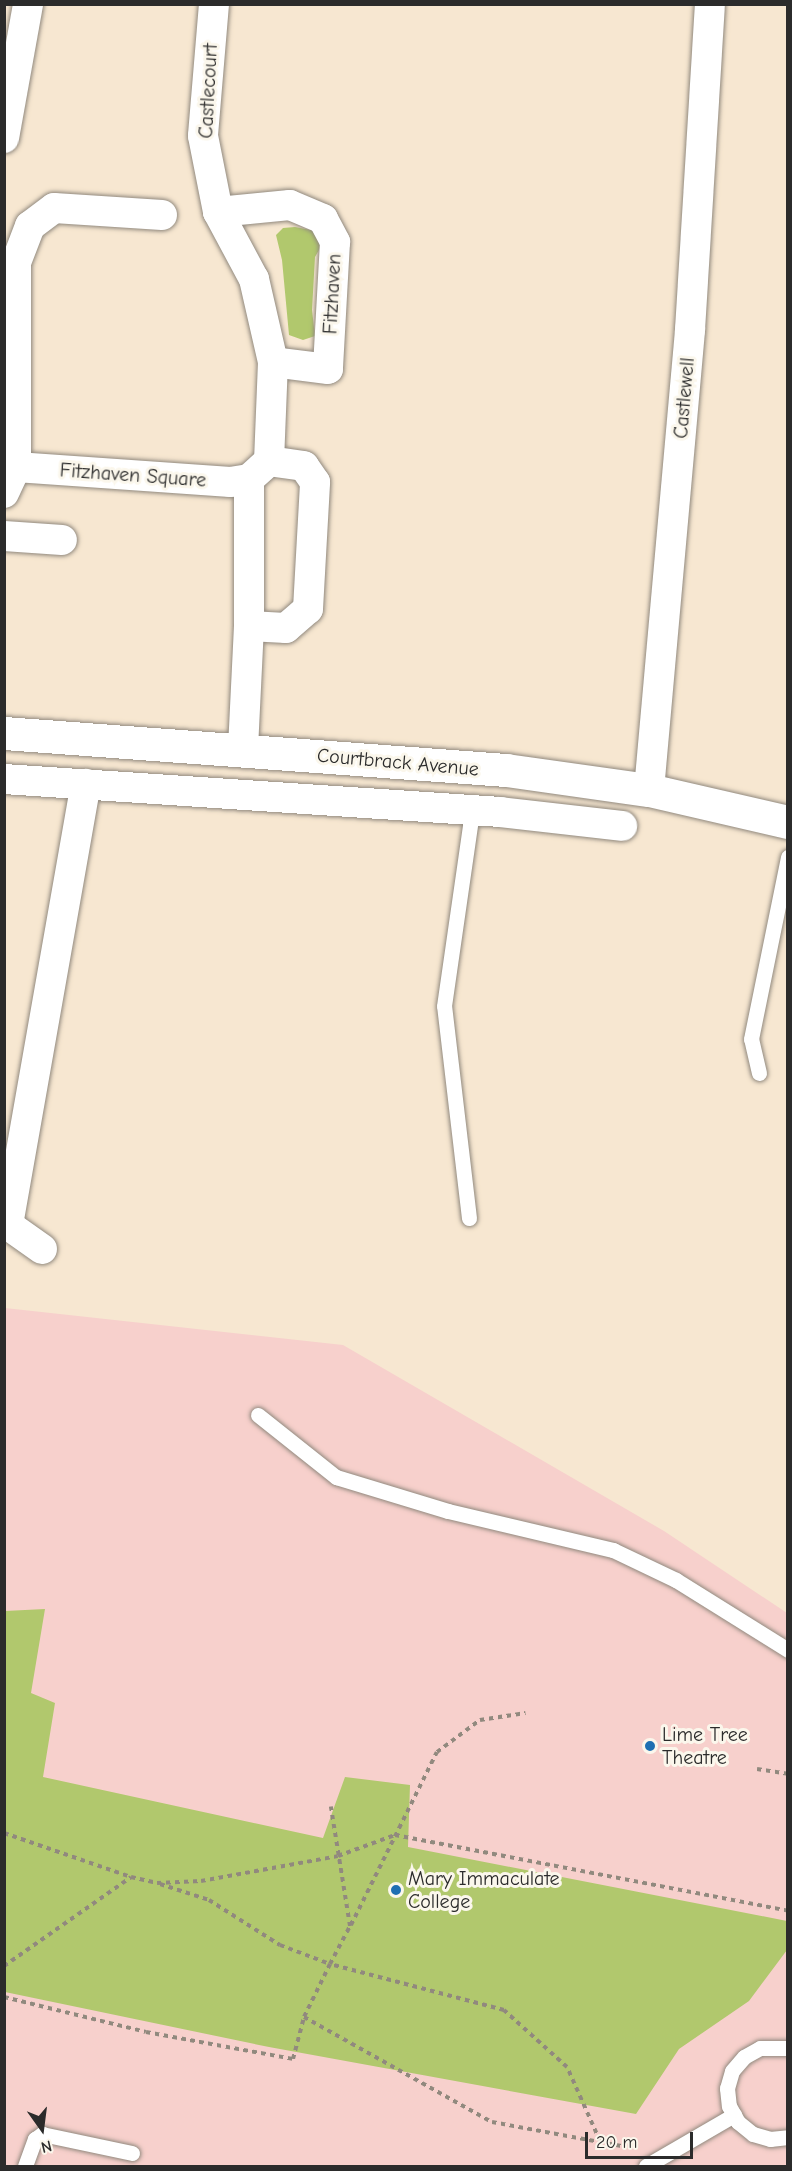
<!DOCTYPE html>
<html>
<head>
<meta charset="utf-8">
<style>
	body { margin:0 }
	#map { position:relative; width:792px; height:2171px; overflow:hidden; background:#f7e7d1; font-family:"Comic Neue",sans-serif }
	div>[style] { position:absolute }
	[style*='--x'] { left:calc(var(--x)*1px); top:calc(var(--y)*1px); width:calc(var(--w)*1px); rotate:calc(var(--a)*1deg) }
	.built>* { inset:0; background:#f7d0cc }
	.green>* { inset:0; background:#b1c86d }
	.path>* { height:4px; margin-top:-2px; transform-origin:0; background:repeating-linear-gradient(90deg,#91897e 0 4.5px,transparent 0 9px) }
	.roads { filter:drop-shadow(0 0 2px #91897e) drop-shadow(0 0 2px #91897e) }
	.lane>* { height:15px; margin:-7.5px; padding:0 7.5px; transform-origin:7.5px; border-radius:7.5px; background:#fff }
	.street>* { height:30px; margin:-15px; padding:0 15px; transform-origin:15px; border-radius:15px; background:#fff }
	.secondary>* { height:33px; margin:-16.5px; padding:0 16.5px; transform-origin:16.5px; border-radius:16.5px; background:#fff }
	.dots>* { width:16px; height:16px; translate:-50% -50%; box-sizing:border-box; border:3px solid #fbf7ec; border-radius:50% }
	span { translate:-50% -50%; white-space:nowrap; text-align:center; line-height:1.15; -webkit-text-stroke:6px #fbf7ec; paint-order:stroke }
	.street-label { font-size:20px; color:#2b2b2b }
	.poi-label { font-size:20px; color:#2b2b2b }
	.left { translate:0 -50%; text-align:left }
	.frame { position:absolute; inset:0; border:6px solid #2b2b2b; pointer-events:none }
	.north { position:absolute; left:12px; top:2099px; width:60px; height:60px; -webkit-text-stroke:4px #fbf7ec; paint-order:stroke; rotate:166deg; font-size:16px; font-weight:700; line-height:24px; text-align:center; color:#2b2b2b }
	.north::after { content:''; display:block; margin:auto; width:21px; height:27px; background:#2b2b2b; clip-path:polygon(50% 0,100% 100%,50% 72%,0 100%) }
	.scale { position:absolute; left:585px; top:2132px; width:108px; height:27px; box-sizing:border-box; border:3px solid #2b2b2b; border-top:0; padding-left:8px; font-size:18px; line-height:21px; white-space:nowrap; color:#2b2b2b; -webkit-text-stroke:4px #fbf7ec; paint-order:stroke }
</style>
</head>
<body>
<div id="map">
	<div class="built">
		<i style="clip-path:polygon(5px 1308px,343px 1345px,664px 1531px,787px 1613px,787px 2166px,5px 2166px)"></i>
	</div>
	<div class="green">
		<i style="clip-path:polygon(295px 227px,316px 231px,323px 243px,315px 257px,312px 310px,315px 336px,303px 340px,289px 335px,282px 260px,276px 235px,283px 228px)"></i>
		<i style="clip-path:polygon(45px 1609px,31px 1693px,55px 1703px,43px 1777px,323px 1838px,345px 1777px,410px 1785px,408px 1847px,787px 1921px,787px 1950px,749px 2001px,679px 2049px,636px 2114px,269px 2047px,5px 1992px,5px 1611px)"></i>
	</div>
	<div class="path">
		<i style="--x:757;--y:1769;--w:31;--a:9"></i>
		<i style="--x:4;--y:1833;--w:134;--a:19.1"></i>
		<i style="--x:160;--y:1884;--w:52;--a:18.1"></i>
		<i style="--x:209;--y:1900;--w:84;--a:32.4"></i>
		<i style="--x:280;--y:1945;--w:53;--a:20.8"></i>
		<i style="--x:330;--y:1964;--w:43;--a:-62.2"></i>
		<i style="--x:350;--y:1926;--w:121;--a:-99.1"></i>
		<i style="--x:351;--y:1925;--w:193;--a:-63.6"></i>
		<i style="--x:437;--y:1752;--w:54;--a:-36.7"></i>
		<i style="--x:480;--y:1720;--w:46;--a:-8.8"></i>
		<i style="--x:4;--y:1966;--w:155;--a:-35"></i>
		<i style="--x:131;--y:1877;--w:27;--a:13"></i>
		<i style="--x:157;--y:1883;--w:44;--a:-2.6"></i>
		<i style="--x:201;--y:1881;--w:139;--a:-10.3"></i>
		<i style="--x:338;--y:1856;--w:61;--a:-20.2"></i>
		<i style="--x:395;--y:1835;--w:400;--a:10.9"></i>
		<i style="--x:4;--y:1997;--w:146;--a:13.8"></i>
		<i style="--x:146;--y:2032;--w:149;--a:10.4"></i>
		<i style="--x:293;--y:2059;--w:43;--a:-75.3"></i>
		<i style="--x:600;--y:2141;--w:81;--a:-114"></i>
		<i style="--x:567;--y:2067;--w:85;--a:-137.9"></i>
		<i style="--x:504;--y:2010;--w:180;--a:-165.2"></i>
		<i style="--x:330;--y:1964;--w:59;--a:116.1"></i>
		<i style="--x:304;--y:2017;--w:215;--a:29.2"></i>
		<i style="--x:492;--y:2122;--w:137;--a:10.5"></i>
	</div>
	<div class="roads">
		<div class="lane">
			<i style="--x:759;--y:1073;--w:35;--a:-103"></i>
			<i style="--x:751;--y:1039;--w:186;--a:-78.5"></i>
			<i style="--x:469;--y:1218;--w:213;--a:-96.7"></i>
			<i style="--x:444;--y:1006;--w:197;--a:-81.8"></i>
			<i style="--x:258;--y:1415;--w:100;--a:38.5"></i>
			<i style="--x:336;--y:1477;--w:117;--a:16.9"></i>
			<i style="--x:448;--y:1511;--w:170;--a:13.3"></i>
			<i style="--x:613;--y:1550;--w:70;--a:25.5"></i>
			<i style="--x:676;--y:1580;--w:132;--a:32"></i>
			<i style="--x:788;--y:2048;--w:28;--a:180"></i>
			<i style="--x:760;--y:2048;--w:18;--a:151"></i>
			<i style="--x:744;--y:2057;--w:18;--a:131"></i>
			<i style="--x:732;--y:2071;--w:18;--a:106"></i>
			<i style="--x:727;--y:2088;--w:18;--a:84"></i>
			<i style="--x:729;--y:2106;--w:18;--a:61"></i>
			<i style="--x:738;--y:2122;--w:19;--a:39"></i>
			<i style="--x:753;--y:2134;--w:18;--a:16"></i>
			<i style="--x:770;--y:2139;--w:18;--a:-6"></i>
			<i style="--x:25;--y:2166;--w:29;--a:-70"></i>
			<i style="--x:35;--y:2139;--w:9;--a:-36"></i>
			<i style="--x:42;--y:2134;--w:92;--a:11.9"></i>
			<i style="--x:646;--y:2166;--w:102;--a:-30.1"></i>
		</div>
		<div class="street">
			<i style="--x:214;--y:4;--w:132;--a:94.8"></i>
			<i style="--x:203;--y:136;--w:77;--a:78.8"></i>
			<i style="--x:218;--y:212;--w:76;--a:61.8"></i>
			<i style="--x:254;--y:279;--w:85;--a:77.1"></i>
			<i style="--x:273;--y:362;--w:99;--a:92.3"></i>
			<i style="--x:269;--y:461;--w:27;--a:138"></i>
			<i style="--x:249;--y:479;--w:147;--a:90"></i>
			<i style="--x:249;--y:626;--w:123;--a:92.8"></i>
			<i style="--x:4;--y:138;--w:136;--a:-79.8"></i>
			<i style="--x:218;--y:212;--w:72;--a:-5.6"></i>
			<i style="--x:290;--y:205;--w:36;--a:23"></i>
			<i style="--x:323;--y:219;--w:26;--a:62"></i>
			<i style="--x:335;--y:242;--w:127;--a:93.2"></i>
			<i style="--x:328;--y:369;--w:55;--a:-172.7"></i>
			<i style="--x:162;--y:215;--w:108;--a:-176.3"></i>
			<i style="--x:54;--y:208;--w:30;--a:143"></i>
			<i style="--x:30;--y:226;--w:40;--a:111"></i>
			<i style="--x:16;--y:263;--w:204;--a:90"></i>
			<i style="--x:16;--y:467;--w:215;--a:4"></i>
			<i style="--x:230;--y:482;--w:19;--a:-9"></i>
			<i style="--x:4;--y:493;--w:29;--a:-65"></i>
			<i style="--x:4;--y:536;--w:58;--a:3.9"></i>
			<i style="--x:249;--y:626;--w:37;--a:3"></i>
			<i style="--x:286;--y:628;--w:29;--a:-41"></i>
			<i style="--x:308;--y:609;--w:127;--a:-86.8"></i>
			<i style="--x:315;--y:482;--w:19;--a:-125"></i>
			<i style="--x:304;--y:466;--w:35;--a:-172"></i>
			<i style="--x:4;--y:779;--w:497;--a:3.8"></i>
			<i style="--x:500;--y:812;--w:123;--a:6.5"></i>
			<i style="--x:649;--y:790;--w:462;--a:-84.9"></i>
			<i style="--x:690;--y:330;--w:327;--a:-86.5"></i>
			<i style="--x:42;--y:1249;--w:42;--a:-144.8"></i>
			<i style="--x:8;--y:1225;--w:448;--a:-80"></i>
		</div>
		<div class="secondary">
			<i style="--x:4;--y:733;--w:503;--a:4.22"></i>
			<i style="--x:506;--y:770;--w:144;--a:8"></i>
			<i style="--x:649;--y:790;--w:143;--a:13"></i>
		</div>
	</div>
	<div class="dots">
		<i style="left:650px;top:1746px;background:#1f6fb2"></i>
		<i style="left:396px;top:1890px;background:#1f6fb2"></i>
	</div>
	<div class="street-label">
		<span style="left:208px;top:91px;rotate:-87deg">Castlecourt</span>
		<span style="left:332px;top:294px;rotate:-87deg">Fitzhaven</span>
		<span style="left:684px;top:398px;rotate:-85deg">Castlewell</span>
		<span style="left:133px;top:475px;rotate:4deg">Fitzhaven Square</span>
		<span style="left:398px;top:762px;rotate:5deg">Courtbrack Avenue</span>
	</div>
	<div class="poi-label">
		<span class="left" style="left:662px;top:1746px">Lime Tree<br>Theatre</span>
		<span class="left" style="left:408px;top:1890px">Mary Immaculate<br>College</span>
	</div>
	<div class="frame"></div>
	<div class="north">N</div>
	<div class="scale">20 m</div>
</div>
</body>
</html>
